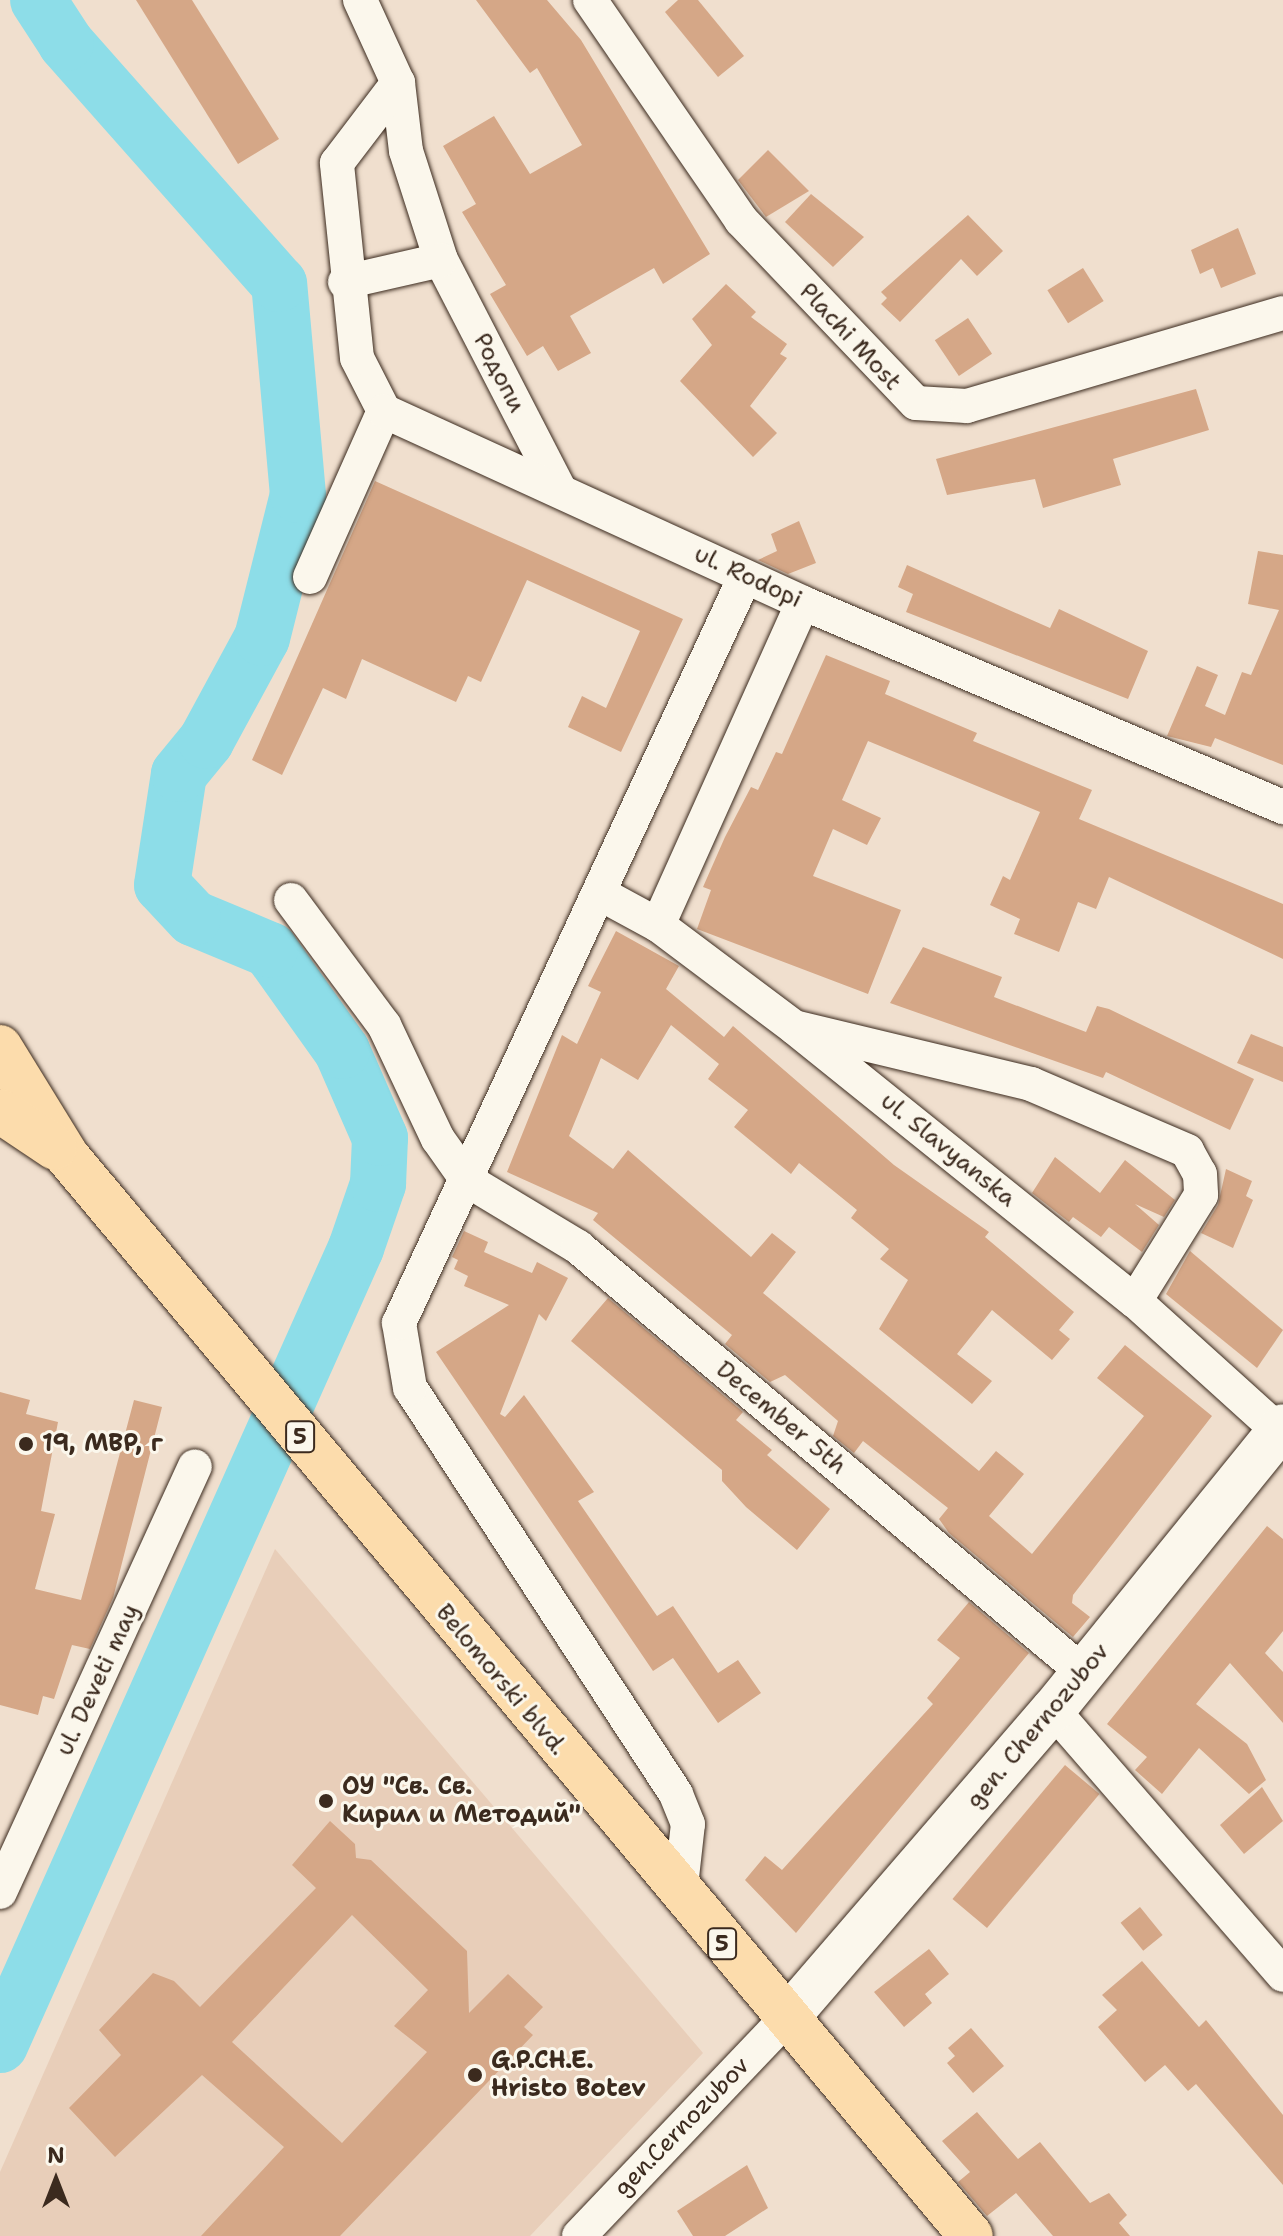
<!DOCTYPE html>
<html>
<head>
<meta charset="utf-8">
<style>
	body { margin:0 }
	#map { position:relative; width:1283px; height:2236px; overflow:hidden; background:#f0dfce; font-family:"Shantell Sans",sans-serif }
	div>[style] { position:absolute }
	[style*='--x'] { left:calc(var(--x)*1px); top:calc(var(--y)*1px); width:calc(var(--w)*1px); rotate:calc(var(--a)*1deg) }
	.built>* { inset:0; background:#e8ceb9 }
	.river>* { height:56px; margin:-28px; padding:0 28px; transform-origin:28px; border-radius:28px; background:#8ddde8 }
	.building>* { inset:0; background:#d5a787; transform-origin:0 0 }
	.roads { filter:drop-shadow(0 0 2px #3b2a1e) drop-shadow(0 0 2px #3b2a1e) }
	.street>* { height:34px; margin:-17px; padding:0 17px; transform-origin:17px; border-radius:17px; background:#fbf7ec }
	.secondary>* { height:44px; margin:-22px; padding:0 22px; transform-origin:22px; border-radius:22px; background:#fbf7ec }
	.primary>* { height:44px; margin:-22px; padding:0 22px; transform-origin:22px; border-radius:22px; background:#fcdcac }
	.dots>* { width:22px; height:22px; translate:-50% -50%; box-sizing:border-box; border:4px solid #fbf7ec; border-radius:50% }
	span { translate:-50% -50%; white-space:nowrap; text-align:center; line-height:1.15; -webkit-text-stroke:6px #fbf7ec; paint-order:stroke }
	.shield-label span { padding:2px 6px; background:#fbf7ec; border:2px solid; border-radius:6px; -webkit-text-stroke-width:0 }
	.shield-label { font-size:22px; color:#3b2a1e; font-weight:700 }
	.street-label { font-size:24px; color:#3b2a1e }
	.poi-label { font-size:24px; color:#3b2a1e; font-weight:700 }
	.left { translate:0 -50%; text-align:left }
	.north { position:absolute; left:16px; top:2140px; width:80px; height:80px; -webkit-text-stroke:6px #fbf7ec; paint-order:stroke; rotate:0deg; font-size:22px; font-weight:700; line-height:32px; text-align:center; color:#3b2a1e }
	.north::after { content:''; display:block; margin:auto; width:28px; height:36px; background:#3b2a1e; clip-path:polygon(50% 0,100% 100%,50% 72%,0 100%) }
</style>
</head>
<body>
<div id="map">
	<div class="built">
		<i style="clip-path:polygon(275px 1549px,703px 2053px,530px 2236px,0 2236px,0 2172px)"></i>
	</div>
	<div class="river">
		<i style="--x:0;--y:2045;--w:873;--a:-65.93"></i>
		<i style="--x:356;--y:1248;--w:68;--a:-71"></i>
		<i style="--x:378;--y:1184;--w:46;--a:-87.5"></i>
		<i style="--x:380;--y:1138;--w:95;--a:-113.6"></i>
		<i style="--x:342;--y:1051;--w:124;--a:-125.5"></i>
		<i style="--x:270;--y:950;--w:83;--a:-157.4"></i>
		<i style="--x:193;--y:918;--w:45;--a:-133.2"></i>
		<i style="--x:162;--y:885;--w:112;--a:-81.3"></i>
		<i style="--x:179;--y:774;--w:43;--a:-50.7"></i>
		<i style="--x:206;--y:741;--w:117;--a:-61.5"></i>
		<i style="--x:262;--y:638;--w:147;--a:-75.9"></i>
		<i style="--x:298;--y:495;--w:212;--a:-95.1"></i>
		<i style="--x:279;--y:284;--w:322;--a:-131.5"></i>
		<i style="--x:66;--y:43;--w:51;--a:-123.1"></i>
	</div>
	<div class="building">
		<i style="clip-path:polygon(136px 0,192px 0,279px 139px,238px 164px)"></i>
		<i style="clip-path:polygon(476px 0,547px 0,581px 40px,710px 254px,663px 284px,654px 268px,570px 316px,591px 353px,558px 371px,543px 346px,527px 356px,490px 294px,506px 285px,462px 212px,476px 204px,443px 146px,494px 116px,530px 174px,582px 145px,537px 68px,530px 73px)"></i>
		<i style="clip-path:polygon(678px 0,698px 0,744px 56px,718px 77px,665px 12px)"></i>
		<i style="clip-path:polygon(768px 150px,809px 191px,766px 217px,738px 180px)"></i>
		<i style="clip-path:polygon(811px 194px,864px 237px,833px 267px,785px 222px)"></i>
		<i style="clip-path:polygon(968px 215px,1003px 251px,977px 276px,961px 259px,900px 322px,881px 304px,887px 298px,881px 292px)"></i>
		<i style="clip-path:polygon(1238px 228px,1256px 274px,1221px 288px,1213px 268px,1200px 274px,1191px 250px)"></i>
		<i style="left:1083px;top:268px;width:39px;height:42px;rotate:58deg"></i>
		<i style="clip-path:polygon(726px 284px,756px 312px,751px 317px,787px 344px,780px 354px,787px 358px,750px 406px,777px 433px,753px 457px,680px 381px,712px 345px,692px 319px)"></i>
		<i style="left:968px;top:318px;width:43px;height:40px;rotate:56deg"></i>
		<i style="clip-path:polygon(1196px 389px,1209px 430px,1113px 459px,1121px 485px,1043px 508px,1035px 479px,947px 495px,936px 459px)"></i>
		<i style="clip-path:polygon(375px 481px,683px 619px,621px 752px,568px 727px,582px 696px,606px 708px,640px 631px,527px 580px,481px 682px,468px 676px,456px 702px,362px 659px,346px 699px,323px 688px,282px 775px,252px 760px)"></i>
		<i style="clip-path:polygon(799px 521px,816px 563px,788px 574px,758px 560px,777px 551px,771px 534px)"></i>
		<i style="clip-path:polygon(1258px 551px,1283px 555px,1283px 765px,1215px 738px,1211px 747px,1167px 736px,1197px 666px,1218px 675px,1205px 706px,1225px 715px,1242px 672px,1251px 675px,1279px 610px,1248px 604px)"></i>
		<i style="clip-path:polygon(907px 565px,1050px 628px,1059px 609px,1148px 651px,1128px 699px,906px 612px,913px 594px,898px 587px)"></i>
		<i style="clip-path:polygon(826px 655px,890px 681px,885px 694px,977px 733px,973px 741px,1092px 790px,1079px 819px,1283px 904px,1283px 959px,1109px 877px,1096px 909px,1078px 902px,1059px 952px,1014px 934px,1020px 919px,990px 905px,1003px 876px,1010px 880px,1040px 812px,868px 741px,842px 800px,881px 818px,867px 845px,833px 829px,813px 876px,901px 910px,868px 994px,697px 929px,711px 890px,703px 887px,725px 837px,751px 787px,758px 790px,776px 752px,782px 754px)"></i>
		<i style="clip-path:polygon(616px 931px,679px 966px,666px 989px,724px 1037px,733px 1026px,894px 1165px,989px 1232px,985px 1237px,1074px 1312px,1059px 1330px,1070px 1339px,1052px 1360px,992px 1310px,957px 1354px,992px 1381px,972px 1404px,879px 1329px,908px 1280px,880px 1259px,889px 1249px,851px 1218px,857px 1210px,799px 1163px,791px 1174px,734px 1127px,748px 1110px,708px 1079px,719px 1064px,671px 1025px,638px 1080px,601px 1058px,569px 1136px,613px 1169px,628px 1150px,751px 1257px,772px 1233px,796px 1252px,763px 1293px,979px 1471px,996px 1451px,1024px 1474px,989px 1516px,1032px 1554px,1144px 1416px,1097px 1378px,1125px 1345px,1212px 1416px,1073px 1595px,1072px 1603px,1090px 1617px,1073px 1637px,949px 1533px,939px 1519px,948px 1508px,863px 1441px,854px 1453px,833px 1436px,838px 1421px,785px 1375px,770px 1382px,725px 1344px,732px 1335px,593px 1220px,598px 1213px,507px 1172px,562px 1035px,577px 1044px,601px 992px,588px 986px)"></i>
		<i style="clip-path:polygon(923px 947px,1002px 977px,994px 997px,1086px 1032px,1097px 1006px,1109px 1009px,1254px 1079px,1230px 1130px,1106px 1072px,1103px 1078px,890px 1003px)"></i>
		<i style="clip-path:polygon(1251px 1034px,1283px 1047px,1283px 1082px,1237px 1063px)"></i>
		<i style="clip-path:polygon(1055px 1157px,1100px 1193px,1125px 1160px,1175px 1200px,1164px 1217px,1135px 1204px,1159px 1225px,1142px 1252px,1109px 1227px,1101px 1237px,1073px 1217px,1069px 1222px,1032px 1193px)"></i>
		<i style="clip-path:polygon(1226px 1169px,1252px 1181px,1246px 1196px,1253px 1200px,1233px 1248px,1201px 1233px,1218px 1205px)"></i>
		<i style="clip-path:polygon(464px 1231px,488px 1242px,484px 1252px,532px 1273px,537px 1262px,568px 1278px,546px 1321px,539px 1314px,500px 1414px,505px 1417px,524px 1395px,594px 1492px,578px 1501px,657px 1616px,673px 1606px,718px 1673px,738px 1660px,761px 1693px,718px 1723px,673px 1658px,653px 1671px,436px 1352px,509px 1305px,464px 1286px,468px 1276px,454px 1269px,458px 1260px,452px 1257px)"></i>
		<i style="clip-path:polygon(1190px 1251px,1283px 1330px,1257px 1368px,1166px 1294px)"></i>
		<i style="clip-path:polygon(608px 1298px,743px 1412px,736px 1420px,772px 1450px,767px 1455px,830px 1509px,797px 1550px,746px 1507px,722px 1481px,722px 1470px,571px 1341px)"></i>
		<i style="clip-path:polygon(0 1392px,30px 1400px,26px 1414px,58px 1422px,41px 1511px,55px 1514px,35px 1589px,81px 1600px,134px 1400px,162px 1407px,113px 1598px,90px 1649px,72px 1645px,54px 1699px,43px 1696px,38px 1715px,0 1705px)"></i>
		<i style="clip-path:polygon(1267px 1526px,1283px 1539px,1283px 1631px,1265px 1653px,1283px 1672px,1283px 1723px,1230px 1663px,1196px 1704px,1247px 1744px,1266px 1780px,1249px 1794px,1199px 1748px,1162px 1794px,1135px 1770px,1147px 1757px,1107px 1724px)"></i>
		<i style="clip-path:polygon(969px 1602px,1029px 1653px,796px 1933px,745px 1880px,765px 1856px,782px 1870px,933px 1704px,927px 1698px,960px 1658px,937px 1640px)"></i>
		<i style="left:1065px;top:1765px;width:45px;height:175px;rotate:40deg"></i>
		<i style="clip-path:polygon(1262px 1787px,1283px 1821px,1244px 1854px,1220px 1825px)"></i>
		<i style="clip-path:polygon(evenodd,330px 1821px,355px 1844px,356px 1858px,371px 1860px,467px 1951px,469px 2013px,508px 1974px,543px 2007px,524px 2027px,533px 2035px,340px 2236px,201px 2236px,284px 2147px,202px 2075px,115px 2157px,69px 2108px,121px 2055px,99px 2030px,153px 1973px,174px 1981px,200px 2007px,316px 1888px,292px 1865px,330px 1821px,352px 1915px,428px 1990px,394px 2026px,427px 2052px,342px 2143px,232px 2042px,352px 1915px)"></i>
		<i style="left:1140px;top:1907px;width:36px;height:25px;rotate:51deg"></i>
		<i style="clip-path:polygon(929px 1949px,949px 1974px,925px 1994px,932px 2003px,904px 2027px,874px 1992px)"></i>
		<i style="clip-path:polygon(1142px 1961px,1199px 2027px,1206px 2020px,1283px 2115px,1283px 2185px,1196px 2084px,1188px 2091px,1165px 2065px,1145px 2082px,1098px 2027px,1117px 2010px,1102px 1995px)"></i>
		<i style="clip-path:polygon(971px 2028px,1004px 2066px,973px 2093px,947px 2063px,955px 2056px,948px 2048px)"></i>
		<i style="clip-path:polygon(977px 2112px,1018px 2159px,1040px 2142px,1090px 2203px,1109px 2193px,1127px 2215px,1119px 2223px,1130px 2236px,1053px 2236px,1016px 2193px,987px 2216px,958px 2182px,970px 2172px,942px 2141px)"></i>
		<i style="clip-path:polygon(747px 2165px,768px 2208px,725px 2236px,693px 2236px,677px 2211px)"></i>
	</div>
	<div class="roads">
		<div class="street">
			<i style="--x:360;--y:0;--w:91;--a:65.4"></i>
			<i style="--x:398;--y:83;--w:68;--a:83.3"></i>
			<i style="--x:406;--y:151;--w:114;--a:72.2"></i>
			<i style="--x:441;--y:260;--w:255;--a:62.7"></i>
			<i style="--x:590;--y:0;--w:267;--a:55.5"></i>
			<i style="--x:741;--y:220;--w:253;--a:46.3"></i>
			<i style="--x:916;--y:403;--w:51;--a:3.4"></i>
			<i style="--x:967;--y:406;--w:329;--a:-16.4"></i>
			<i style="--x:345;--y:282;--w:98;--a:-12.9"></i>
			<i style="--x:384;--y:411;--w:59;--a:-117"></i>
			<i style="--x:357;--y:358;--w:196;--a:-95.9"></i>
			<i style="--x:337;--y:163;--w:101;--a:-52.7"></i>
			<i style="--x:310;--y:577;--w:182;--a:-66"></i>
			<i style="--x:384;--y:411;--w:461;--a:24.6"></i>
			<i style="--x:803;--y:603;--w:522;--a:23.03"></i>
			<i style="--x:599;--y:893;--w:67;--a:28.5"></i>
			<i style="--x:658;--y:925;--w:171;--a:36.9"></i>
			<i style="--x:795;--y:1028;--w:436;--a:38.8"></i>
			<i style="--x:1135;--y:1301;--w:194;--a:42.1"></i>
			<i style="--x:291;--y:900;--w:156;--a:53.4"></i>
			<i style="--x:384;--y:1025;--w:126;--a:64.7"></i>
			<i style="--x:438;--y:1139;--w:50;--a:54.7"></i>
			<i style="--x:467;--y:1180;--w:130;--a:31.1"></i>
			<i style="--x:578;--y:1247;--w:661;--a:40.09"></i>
			<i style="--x:658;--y:925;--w:353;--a:-65.8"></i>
			<i style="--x:798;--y:1028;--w:240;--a:13.5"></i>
			<i style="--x:1031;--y:1084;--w:170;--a:23.2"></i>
			<i style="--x:1187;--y:1151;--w:26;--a:61"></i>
			<i style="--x:1200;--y:1174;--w:21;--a:87"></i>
			<i style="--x:1201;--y:1195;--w:125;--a:121.9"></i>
			<i style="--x:1053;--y:1710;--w:351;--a:49"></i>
			<i style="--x:0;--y:1892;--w:468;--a:-65.4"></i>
			<i style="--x:680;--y:1895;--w:71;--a:-83.6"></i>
			<i style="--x:688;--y:1824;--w:32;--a:-112"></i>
			<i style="--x:676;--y:1794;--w:485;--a:-123.2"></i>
			<i style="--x:410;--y:1388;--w:66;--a:-99.6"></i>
			<i style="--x:399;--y:1323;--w:822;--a:-65.12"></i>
			<i style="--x:579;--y:2236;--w:300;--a:-46.4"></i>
		</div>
		<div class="secondary">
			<i style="--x:786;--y:2019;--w:408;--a:-49.2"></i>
			<i style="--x:1053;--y:1710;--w:365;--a:-51"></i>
		</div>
		<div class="primary">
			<i style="--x:0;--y:1047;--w:128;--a:58.4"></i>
			<i style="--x:67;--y:1156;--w:1408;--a:50.07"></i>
			<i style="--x:0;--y:1111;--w:66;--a:33.9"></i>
		</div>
	</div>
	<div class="dots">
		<i style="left:26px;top:1444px;background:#3b2a1e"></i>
		<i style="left:326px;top:1801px;background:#3b2a1e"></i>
		<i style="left:475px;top:2075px;background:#3b2a1e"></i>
	</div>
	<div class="shield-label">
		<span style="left:300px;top:1437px">5</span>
		<span style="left:722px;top:1944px">5</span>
	</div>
	<div class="street-label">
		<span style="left:850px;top:337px;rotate:47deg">Plachi Most</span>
		<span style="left:499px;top:373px;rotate:63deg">Родопи</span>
		<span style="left:748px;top:577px;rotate:25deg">ul. Rodopi</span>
		<span style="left:948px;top:1150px;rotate:39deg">ul. Slavyanska</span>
		<span style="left:781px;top:1418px;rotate:40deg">December 5th</span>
		<span style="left:98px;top:1680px;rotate:-65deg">ul. Deveti may</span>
		<span style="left:501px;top:1680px;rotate:50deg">Belomorski blvd.</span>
		<span style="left:1038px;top:1726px;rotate:-50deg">gen. Chernozubov</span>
		<span style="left:682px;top:2127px;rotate:-46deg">gen.Cernozubov</span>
	</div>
	<div class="poi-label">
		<span class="left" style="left:42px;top:1444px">19, МВР, г</span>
		<span class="left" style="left:342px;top:1801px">ОУ "Св. Св.<br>Кирил и Методий"</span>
		<span class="left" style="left:491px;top:2075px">G.P.CH.E.<br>Hristo Botev</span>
	</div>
	<div class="north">N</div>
</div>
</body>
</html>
